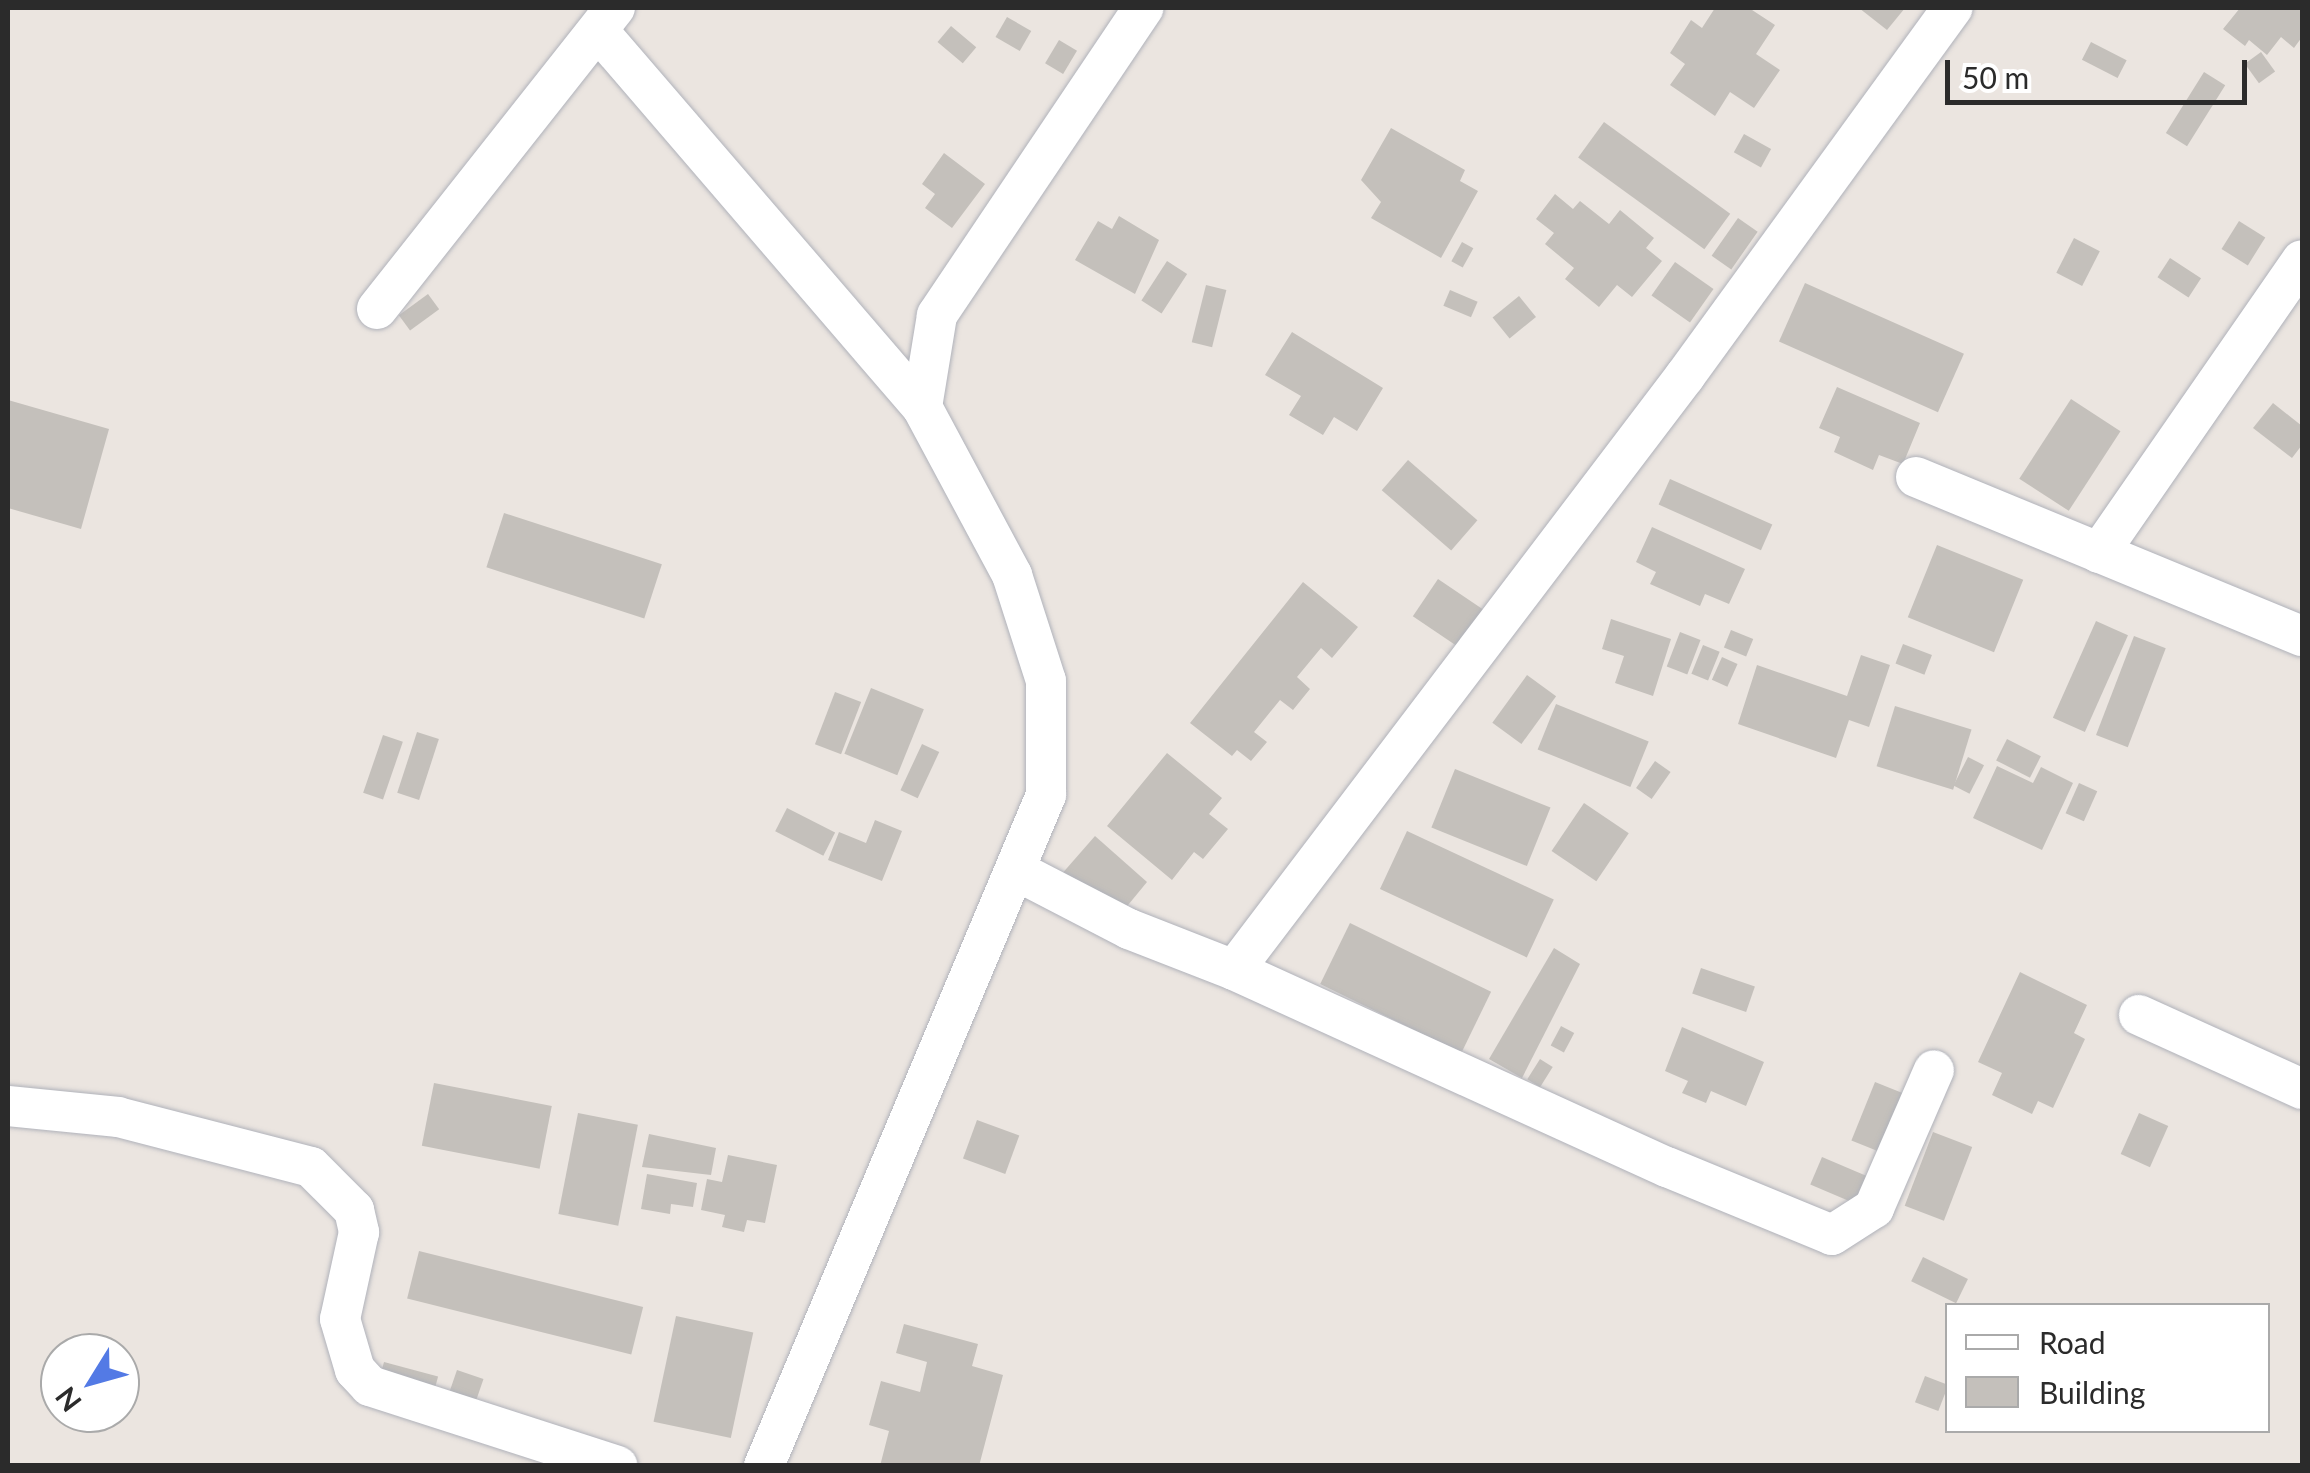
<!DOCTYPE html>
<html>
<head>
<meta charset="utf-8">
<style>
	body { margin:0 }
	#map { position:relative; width:2310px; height:1473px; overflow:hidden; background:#ebe5e0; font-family:Lato,sans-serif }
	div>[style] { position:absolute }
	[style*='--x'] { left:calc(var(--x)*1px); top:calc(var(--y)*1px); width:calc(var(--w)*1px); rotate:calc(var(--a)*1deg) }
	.building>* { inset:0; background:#c4c0bb; transform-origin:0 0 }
	.roads { filter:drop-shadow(0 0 2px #b0b2ba) drop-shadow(0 0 2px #b0b2ba) }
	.minor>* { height:40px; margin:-20px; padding:0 20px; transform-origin:20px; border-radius:20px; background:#fff }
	span { translate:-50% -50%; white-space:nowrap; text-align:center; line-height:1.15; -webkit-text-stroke:8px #fff; paint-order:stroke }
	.frame { position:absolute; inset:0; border:10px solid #2b2b2b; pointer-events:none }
	.legend { position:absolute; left:1945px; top:1303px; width:325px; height:130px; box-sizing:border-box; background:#fff; border:2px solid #aaa; margin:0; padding:12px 18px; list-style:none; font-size:30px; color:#2b2b2b }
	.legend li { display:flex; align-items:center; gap:20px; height:50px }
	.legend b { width:50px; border:2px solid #aaa }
	.north { position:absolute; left:40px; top:1333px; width:100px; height:100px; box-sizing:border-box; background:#fff; border:2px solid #aaa; border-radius:50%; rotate:233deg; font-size:28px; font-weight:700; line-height:40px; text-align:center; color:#2b2b2b }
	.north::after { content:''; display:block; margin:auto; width:35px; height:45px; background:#537ae5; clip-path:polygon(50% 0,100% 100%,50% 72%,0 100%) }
	.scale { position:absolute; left:1945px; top:60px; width:302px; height:45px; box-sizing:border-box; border:5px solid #2b2b2b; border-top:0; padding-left:12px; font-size:30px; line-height:35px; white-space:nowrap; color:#2b2b2b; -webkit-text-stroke:8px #fff; paint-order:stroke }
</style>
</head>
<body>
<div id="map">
	<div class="building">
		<i style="clip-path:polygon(1715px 8px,1749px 8px,1775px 25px,1756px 54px,1780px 70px,1754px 108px,1730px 92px,1715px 116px,1670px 85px,1685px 64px,1670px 53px,1691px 20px,1702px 28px)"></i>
		<i style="clip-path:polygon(1859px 8px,1905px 8px,1887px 30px)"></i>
		<i style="clip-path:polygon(2240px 8px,2300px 8px,2302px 37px,2294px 48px,2281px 37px,2267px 55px,2249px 40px,2245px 46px,2223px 29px)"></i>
		<i style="left:1007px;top:17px;width:28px;height:23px;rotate:30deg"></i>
		<i style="left:951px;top:26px;width:33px;height:21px;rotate:40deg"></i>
		<i style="left:1059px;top:40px;width:21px;height:27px;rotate:31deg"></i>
		<i style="left:2091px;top:42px;width:40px;height:20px;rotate:27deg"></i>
		<i style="left:2261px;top:52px;width:24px;height:20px;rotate:54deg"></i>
		<i style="left:2204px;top:72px;width:25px;height:72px;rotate:32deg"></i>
		<i style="left:1604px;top:122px;width:156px;height:44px;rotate:36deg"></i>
		<i style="clip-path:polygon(1391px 128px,1465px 170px,1460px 181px,1478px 191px,1441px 258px,1371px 218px,1381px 202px,1361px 180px)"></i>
		<i style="left:1744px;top:134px;width:31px;height:21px;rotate:29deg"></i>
		<i style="clip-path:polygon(944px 153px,985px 184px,952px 228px,925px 208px,935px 194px,922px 184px)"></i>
		<i style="clip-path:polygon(1555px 194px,1573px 209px,1580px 201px,1609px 224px,1620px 210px,1654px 238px,1646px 248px,1662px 261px,1632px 297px,1617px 285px,1599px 307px,1565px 279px,1574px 268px,1545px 244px,1554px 233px,1536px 219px)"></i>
		<i style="clip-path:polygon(1119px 216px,1159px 240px,1135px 294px,1075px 260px,1098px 221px,1112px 229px)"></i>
		<i style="left:1738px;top:218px;width:24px;height:46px;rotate:35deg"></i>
		<i style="left:2239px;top:221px;width:31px;height:33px;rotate:32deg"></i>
		<i style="left:2074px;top:238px;width:29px;height:39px;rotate:27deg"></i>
		<i style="left:1462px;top:242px;width:13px;height:22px;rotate:29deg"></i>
		<i style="left:2170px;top:258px;width:37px;height:23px;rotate:33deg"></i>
		<i style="left:1167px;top:261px;width:24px;height:47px;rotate:33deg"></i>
		<i style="left:1675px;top:262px;width:47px;height:41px;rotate:35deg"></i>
		<i style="left:1805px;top:283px;width:174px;height:64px;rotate:24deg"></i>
		<i style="left:1206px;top:285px;width:21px;height:59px;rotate:14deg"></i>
		<i style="left:1450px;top:290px;width:30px;height:17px;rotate:23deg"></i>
		<i style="left:428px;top:294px;width:19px;height:36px;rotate:54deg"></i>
		<i style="left:1519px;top:296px;width:27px;height:34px;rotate:51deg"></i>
		<i style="clip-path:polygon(1292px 332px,1383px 388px,1357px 431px,1334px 417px,1323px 435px,1289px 415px,1301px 396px,1265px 375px)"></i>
		<i style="clip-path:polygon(1837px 387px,1920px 423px,1903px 464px,1879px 455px,1873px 470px,1834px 452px,1840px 437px,1819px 428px)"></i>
		<i style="left:2071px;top:399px;width:59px;height:95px;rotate:33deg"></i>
		<i style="clip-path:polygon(8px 400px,109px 429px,81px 529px,8px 508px)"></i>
		<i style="clip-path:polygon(2273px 403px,2302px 426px,2302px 445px,2292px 458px,2253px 428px)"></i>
		<i style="left:1408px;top:460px;width:92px;height:40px;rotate:41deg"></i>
		<i style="left:1670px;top:479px;width:112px;height:28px;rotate:24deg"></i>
		<i style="left:504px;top:513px;width:166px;height:57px;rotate:18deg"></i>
		<i style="clip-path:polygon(1652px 527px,1745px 569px,1729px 604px,1705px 594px,1700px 606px,1650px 584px,1656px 572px,1636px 562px)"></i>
		<i style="left:1937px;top:545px;width:93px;height:78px;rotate:22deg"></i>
		<i style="left:1438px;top:579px;width:58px;height:45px;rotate:34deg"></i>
		<i style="clip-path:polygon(1303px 582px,1358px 627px,1332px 658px,1321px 648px,1297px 677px,1310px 689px,1293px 710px,1280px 700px,1254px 732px,1267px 742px,1251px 761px,1237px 750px,1232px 756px,1190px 723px)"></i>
		<i style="clip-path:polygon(1611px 619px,1671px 639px,1653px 696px,1615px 683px,1624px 656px,1602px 649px)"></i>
		<i style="left:2096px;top:621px;width:35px;height:106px;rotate:24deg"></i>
		<i style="left:1731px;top:630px;width:24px;height:19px;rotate:22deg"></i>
		<i style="left:1680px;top:632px;width:22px;height:37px;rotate:21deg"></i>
		<i style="left:2134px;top:636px;width:34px;height:106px;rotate:21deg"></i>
		<i style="left:1903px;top:644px;width:31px;height:21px;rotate:21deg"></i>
		<i style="left:1703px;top:645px;width:18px;height:31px;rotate:22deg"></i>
		<i style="clip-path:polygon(1861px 655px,1890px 665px,1869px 727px,1849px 720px,1836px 758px,1738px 724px,1757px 665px,1847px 696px)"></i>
		<i style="left:1722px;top:657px;width:17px;height:25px;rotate:24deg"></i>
		<i style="left:1527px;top:675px;width:36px;height:59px;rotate:36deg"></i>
		<i style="left:871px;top:688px;width:57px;height:71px;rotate:22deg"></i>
		<i style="left:835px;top:692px;width:28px;height:56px;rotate:21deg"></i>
		<i style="left:1556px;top:704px;width:100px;height:49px;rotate:22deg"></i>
		<i style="left:1895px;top:706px;width:80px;height:63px;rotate:17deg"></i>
		<i style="left:417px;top:732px;width:23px;height:64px;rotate:18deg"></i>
		<i style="left:383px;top:735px;width:21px;height:61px;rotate:19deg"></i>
		<i style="left:2007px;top:739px;width:38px;height:24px;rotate:27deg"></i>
		<i style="left:922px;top:744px;width:19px;height:51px;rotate:25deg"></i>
		<i style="clip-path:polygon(1167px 753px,1222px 798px,1209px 814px,1228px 829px,1203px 859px,1194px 852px,1172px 880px,1107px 826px)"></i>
		<i style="left:1968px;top:757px;width:18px;height:32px;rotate:27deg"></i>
		<i style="left:1655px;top:761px;width:19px;height:33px;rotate:35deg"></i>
		<i style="clip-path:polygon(1997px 766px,2033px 783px,2041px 767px,2073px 783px,2042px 850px,1973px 818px)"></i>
		<i style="left:1455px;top:769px;width:103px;height:63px;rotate:22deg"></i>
		<i style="left:2079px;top:783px;width:20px;height:33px;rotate:24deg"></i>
		<i style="left:1584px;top:803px;width:54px;height:58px;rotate:34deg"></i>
		<i style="left:787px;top:808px;width:54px;height:26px;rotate:27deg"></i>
		<i style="clip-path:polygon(875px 820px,902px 831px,882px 881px,828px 860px,839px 832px,866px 843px)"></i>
		<i style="left:1407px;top:831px;width:162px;height:64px;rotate:25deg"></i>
		<i style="clip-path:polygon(1095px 836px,1147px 882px,1119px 916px,1060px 876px)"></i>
		<i style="left:1350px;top:923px;width:157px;height:68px;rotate:26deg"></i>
		<i style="clip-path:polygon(1554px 948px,1580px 964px,1522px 1078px,1489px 1059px)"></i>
		<i style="left:1701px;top:968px;width:57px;height:27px;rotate:19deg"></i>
		<i style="clip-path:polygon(2020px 972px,2087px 1005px,2074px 1033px,2085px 1039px,2053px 1108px,2038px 1101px,2032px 1114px,1992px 1095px,2002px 1073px,1978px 1062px)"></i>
		<i style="left:1561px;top:1026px;width:15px;height:22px;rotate:28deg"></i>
		<i style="clip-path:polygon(1682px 1027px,1764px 1062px,1746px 1106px,1711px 1091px,1706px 1103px,1682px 1093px,1688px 1081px,1665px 1071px)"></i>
		<i style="left:1540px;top:1059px;width:15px;height:24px;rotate:32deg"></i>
		<i style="left:1875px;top:1082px;width:41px;height:63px;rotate:22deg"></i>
		<i style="left:434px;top:1083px;width:120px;height:64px;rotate:11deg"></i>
		<i style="left:578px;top:1113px;width:61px;height:103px;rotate:11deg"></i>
		<i style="left:2139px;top:1113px;width:32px;height:45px;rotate:24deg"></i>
		<i style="left:977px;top:1120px;width:45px;height:41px;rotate:20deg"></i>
		<i style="left:1933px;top:1132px;width:42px;height:79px;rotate:21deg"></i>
		<i style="clip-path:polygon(649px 1134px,716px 1148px,711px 1175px,642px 1167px)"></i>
		<i style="clip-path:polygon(728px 1155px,777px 1165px,765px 1223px,747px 1220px,744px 1232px,722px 1227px,725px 1215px,701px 1210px,707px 1179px,722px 1182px)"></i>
		<i style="left:1822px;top:1157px;width:60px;height:30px;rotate:23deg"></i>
		<i style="clip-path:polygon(647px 1174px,697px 1183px,693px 1207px,671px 1204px,670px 1214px,641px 1209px)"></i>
		<i style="left:419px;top:1251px;width:231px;height:49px;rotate:14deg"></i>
		<i style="left:1923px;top:1257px;width:50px;height:27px;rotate:26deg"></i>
		<i style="left:676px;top:1316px;width:79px;height:108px;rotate:12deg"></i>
		<i style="clip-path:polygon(904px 1324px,978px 1344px,972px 1366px,1003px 1375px,979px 1466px,880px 1466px,889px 1431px,869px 1425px,881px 1381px,920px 1392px,927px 1362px,896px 1353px)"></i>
		<i style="left:384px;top:1362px;width:56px;height:22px;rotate:15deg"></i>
		<i style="left:457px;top:1370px;width:28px;height:31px;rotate:19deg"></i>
		<i style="left:1925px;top:1376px;width:25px;height:28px;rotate:21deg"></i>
	</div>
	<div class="roads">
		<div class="minor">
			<i style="--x:601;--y:34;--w:492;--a:49.3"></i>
			<i style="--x:922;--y:407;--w:191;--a:61.8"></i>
			<i style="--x:1012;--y:575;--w:111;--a:72.2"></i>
			<i style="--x:1046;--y:681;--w:114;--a:90"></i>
			<i style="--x:1046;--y:795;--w:728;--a:112.8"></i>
			<i style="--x:377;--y:309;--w:384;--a:-51.7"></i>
			<i style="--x:922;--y:407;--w:93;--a:-80.7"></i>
			<i style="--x:937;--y:315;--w:370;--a:-56.1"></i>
			<i style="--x:1916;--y:477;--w:417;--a:22.4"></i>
			<i style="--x:2099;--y:553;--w:356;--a:-55.3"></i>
			<i style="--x:1017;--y:871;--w:126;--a:27.4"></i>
			<i style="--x:1129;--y:929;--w:113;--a:21.3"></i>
			<i style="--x:1234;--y:970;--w:746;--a:-52.79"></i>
			<i style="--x:1685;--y:376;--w:455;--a:-54"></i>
			<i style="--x:1234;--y:970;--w:476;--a:24.5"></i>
			<i style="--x:1667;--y:1167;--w:178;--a:22.4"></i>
			<i style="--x:1832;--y:1235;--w:50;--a:-32.7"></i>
			<i style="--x:1874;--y:1208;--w:150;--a:-66.5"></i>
			<i style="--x:2139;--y:1015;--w:179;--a:24.4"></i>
			<i style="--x:8;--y:1106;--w:111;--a:5.7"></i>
			<i style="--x:118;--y:1117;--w:199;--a:14.5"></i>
			<i style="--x:311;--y:1167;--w:61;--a:45"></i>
			<i style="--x:354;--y:1210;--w:23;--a:77"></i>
			<i style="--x:359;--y:1232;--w:89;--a:102.3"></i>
			<i style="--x:340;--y:1319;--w:53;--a:73.6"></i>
			<i style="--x:355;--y:1370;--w:22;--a:47"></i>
			<i style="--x:370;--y:1386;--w:260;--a:17.9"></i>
		</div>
	</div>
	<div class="frame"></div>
	<ul class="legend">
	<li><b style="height:12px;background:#fff"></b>Road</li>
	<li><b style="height:28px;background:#c4c0bb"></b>Building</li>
	</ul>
	<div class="north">N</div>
	<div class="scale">50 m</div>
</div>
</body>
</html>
